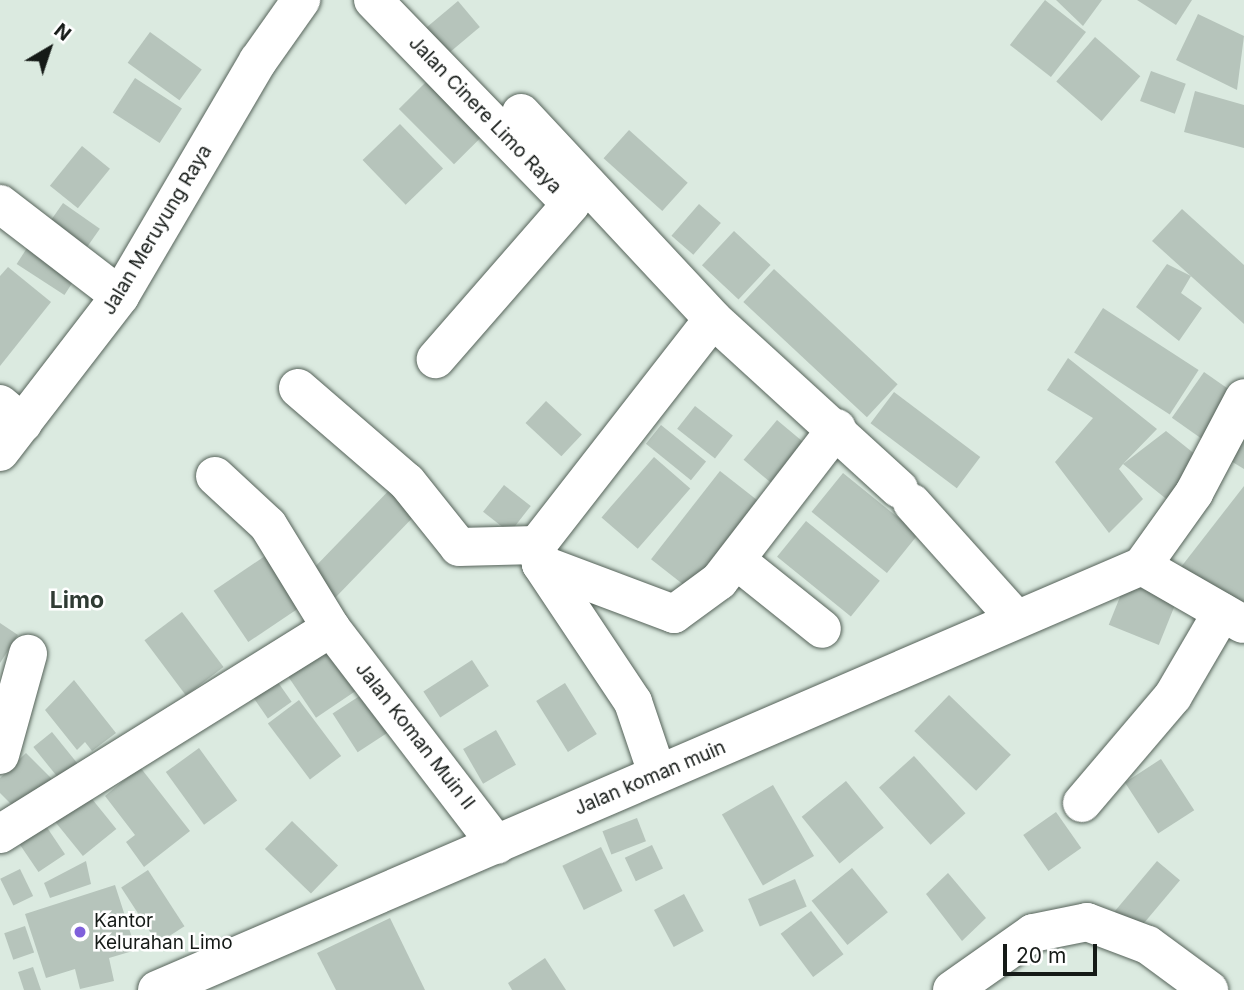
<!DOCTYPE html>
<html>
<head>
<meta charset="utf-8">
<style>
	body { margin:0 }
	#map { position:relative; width:1244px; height:990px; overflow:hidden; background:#dbeae0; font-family:Inter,sans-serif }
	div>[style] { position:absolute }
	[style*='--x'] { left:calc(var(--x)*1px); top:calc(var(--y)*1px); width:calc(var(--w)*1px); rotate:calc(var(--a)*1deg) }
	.building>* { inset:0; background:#b6c4bb; transform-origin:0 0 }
	.roads { filter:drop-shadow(0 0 2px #56635a) drop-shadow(0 0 2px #56635a) }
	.minor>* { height:38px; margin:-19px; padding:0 19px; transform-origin:19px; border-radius:19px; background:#fff }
	.secondary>* { height:38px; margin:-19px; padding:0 19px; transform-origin:19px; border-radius:19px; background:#fff }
	.dots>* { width:19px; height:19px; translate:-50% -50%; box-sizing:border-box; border:4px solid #fff; border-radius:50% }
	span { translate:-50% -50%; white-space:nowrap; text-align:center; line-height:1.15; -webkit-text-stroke:5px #fff; paint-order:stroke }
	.street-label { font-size:19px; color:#151a17 }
	.poi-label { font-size:19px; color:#151a17 }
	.left { translate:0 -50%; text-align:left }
	.quarter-label { font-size:23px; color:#2f3b33; font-weight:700 }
	.north { position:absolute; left:14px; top:14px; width:70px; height:70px; -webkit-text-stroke:5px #fff; paint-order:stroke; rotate:39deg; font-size:19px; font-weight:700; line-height:28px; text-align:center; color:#151a17 }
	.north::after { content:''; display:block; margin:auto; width:24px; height:32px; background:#151a17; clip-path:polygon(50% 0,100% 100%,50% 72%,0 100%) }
	.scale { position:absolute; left:1003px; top:944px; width:94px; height:32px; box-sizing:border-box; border:4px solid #151a17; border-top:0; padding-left:9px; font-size:21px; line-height:24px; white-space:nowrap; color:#151a17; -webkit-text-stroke:5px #fff; paint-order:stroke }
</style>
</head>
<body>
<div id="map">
	<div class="building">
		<i style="left:1045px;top:0;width:52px;height:57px;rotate:38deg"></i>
		<i style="clip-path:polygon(1056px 0,1102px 0,1083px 26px)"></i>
		<i style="clip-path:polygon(1137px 0,1192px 0,1176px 25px)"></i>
		<i style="left:458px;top:1px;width:34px;height:47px;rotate:50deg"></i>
		<i style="clip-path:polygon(1198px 14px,1244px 36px,1237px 90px,1176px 60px)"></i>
		<i style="left:150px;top:32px;width:64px;height:38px;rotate:36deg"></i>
		<i style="left:1095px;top:37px;width:60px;height:59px;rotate:41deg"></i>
		<i style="left:1151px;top:71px;width:37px;height:32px;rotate:20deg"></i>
		<i style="left:135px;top:78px;width:56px;height:41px;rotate:33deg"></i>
		<i style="left:430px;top:78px;width:78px;height:44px;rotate:45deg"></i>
		<i style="clip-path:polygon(1195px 91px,1244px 105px,1244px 148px,1184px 132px)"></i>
		<i style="left:400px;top:124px;width:62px;height:52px;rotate:46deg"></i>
		<i style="left:629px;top:130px;width:79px;height:38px;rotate:42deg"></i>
		<i style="left:82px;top:146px;width:36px;height:51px;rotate:39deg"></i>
		<i style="left:63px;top:203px;width:45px;height:29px;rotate:35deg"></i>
		<i style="left:699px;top:204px;width:29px;height:42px;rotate:41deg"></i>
		<i style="clip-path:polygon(1182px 209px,1244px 265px,1244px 324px,1152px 241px)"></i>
		<i style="left:734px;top:231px;width:50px;height:47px;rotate:43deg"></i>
		<i style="left:27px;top:248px;width:57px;height:19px;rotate:33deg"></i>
		<i style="clip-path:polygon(1167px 264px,1191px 276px,1181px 293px,1202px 308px,1179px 341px,1136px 307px)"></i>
		<i style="clip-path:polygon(8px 267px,51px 302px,0 366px,0 276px)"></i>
		<i style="left:774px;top:269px;width:169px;height:45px;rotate:43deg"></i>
		<i style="left:1103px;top:308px;width:114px;height:53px;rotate:33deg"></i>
		<i style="clip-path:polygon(1068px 358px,1157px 429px,1123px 464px,1166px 431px,1201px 459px,1170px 502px,1123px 464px,1119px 469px,1143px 499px,1109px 533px,1055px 462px,1093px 418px,1047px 390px)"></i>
		<i style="left:1204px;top:372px;width:42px;height:56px;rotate:35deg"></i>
		<i style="left:894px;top:392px;width:108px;height:39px;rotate:37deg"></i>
		<i style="left:546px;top:401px;width:49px;height:30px;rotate:43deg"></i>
		<i style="left:695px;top:406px;width:48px;height:29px;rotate:38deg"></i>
		<i style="left:777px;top:420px;width:35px;height:52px;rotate:40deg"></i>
		<i style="left:661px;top:425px;width:58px;height:24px;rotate:39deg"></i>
		<i style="clip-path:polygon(1244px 426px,1244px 469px,1226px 458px)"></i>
		<i style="left:654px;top:457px;width:48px;height:80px;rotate:41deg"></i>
		<i style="left:720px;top:471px;width:49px;height:112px;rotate:38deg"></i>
		<i style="left:843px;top:473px;width:97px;height:50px;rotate:39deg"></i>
		<i style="left:397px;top:482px;width:36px;height:129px;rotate:44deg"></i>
		<i style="left:504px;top:485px;width:34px;height:34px;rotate:38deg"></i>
		<i style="clip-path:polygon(1244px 486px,1244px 616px,1174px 576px)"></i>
		<i style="left:806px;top:521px;width:95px;height:46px;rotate:39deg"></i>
		<i style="left:265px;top:556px;width:62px;height:62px;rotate:56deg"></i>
		<i style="left:1126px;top:582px;width:54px;height:46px;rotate:22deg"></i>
		<i style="left:182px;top:612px;width:69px;height:47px;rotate:53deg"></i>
		<i style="clip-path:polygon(0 623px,18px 635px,0 663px)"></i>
		<i style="left:335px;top:635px;width:58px;height:62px;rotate:56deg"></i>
		<i style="left:472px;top:660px;width:31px;height:58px;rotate:57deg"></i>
		<i style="left:275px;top:678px;width:29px;height:29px;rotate:55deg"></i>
		<i style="clip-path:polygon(74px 680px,116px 733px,92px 751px,85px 742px,77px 750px,45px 710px)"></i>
		<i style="left:565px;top:683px;width:60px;height:34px;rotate:58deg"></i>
		<i style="left:372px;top:688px;width:46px;height:47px;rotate:57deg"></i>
		<i style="left:949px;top:695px;width:86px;height:50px;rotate:44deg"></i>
		<i style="left:299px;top:700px;width:70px;height:39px;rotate:53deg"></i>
		<i style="left:496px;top:730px;width:40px;height:38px;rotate:60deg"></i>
		<i style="left:52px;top:732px;width:51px;height:24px;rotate:51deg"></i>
		<i style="left:199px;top:748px;width:65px;height:41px;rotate:54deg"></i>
		<i style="clip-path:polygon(26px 753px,57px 784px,23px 816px,0 793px,0 778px)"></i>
		<i style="left:914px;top:756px;width:77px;height:47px;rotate:48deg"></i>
		<i style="left:1161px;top:759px;width:61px;height:43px;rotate:57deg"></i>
		<i style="clip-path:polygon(140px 767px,190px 831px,144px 867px,126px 842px,135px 835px,105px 796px)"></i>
		<i style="left:846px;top:781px;width:60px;height:57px;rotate:51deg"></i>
		<i style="left:773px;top:785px;width:82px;height:59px;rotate:60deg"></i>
		<i style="left:88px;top:794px;width:45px;height:43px;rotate:51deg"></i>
		<i style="left:1056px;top:812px;width:44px;height:40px;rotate:55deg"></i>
		<i style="left:637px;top:818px;width:25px;height:37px;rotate:69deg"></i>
		<i style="left:292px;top:821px;width:64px;height:39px;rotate:44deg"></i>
		<i style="left:46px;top:826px;width:34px;height:32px;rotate:56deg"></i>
		<i style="left:652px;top:845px;width:26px;height:30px;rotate:65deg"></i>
		<i style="left:601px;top:847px;width:49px;height:43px;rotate:64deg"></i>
		<i style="clip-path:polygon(86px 861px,91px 884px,50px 898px,44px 883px)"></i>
		<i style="left:1157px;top:861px;width:30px;height:66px;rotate:40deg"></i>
		<i style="left:852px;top:868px;width:57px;height:52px;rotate:51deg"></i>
		<i style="left:20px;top:869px;width:30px;height:22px;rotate:64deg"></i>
		<i style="left:148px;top:870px;width:67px;height:32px;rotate:57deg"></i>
		<i style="clip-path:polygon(948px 873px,986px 918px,962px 941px,926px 894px)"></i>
		<i style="left:795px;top:879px;width:30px;height:51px;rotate:67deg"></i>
		<i style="clip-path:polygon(115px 885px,136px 950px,109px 958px,114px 981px,80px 989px,75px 969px,46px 978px,25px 914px)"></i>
		<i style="left:684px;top:894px;width:42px;height:34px;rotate:62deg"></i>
		<i style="left:811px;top:911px;width:54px;height:38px;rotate:53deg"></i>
		<i style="clip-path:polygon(390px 918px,425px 990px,336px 990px,317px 953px)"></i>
		<i style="left:25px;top:926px;width:28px;height:22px;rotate:71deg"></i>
		<i style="clip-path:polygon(545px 958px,566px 990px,512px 990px,508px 983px)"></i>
		<i style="clip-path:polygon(33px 967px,41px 990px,24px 990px,18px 972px)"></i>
	</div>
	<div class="roads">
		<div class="minor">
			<i style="--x:373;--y:0;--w:284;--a:45.9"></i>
			<i style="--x:571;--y:204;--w:206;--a:131.1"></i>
			<i style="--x:521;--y:113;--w:282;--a:47"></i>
			<i style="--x:713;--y:319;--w:252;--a:42.4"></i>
			<i style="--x:0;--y:204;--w:151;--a:37.5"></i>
			<i style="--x:298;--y:388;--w:144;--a:40.8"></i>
			<i style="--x:407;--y:482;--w:83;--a:51.3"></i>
			<i style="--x:459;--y:547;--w:78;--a:-1.5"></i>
			<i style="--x:0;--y:404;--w:30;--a:40"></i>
			<i style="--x:215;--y:476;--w:72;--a:42.8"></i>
			<i style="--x:268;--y:525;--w:121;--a:58.5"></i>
			<i style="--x:331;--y:628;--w:273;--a:52.6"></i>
			<i style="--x:912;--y:503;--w:156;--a:48.1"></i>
			<i style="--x:736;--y:560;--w:110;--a:38.7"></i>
			<i style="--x:541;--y:564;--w:142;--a:20.6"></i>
			<i style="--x:674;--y:614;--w:56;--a:-36.3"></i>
			<i style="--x:719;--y:581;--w:193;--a:-52.4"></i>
			<i style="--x:1142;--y:566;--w:90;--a:-54.5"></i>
			<i style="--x:1194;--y:493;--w:107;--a:-62.2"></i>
			<i style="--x:1142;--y:566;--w:116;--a:29.9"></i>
			<i style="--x:0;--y:755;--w:105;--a:-74.5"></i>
			<i style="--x:657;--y:773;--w:75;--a:-108.7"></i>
			<i style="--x:633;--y:702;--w:166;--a:-123.7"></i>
			<i style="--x:541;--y:564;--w:19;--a:-102"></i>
			<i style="--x:537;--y:545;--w:286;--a:-52.1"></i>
			<i style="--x:1082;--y:803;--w:140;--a:-49.6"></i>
			<i style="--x:1173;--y:696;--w:97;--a:-59.7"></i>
			<i style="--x:0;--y:834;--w:390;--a:-31.9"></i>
			<i style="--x:157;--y:990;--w:1072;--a:-23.29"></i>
			<i style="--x:952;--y:990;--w:99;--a:-35.1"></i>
			<i style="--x:1033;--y:933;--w:55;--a:-11.5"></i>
			<i style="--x:1087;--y:922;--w:65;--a:20.7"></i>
			<i style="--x:1148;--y:945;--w:76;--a:36.4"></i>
		</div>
		<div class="secondary">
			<i style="--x:0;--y:452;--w:197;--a:-52.4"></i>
			<i style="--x:120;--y:296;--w:273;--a:-59.6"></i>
			<i style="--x:258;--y:61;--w:75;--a:-54.8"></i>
		</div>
	</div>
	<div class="dots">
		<i style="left:80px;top:932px;background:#7f60db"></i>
	</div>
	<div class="street-label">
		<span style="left:485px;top:115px;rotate:46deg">Jalan Cinere Limo Raya</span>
		<span style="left:157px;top:230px;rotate:-59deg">Jalan Meruyung Raya</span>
		<span style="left:415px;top:736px;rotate:52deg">Jalan Koman Muin II</span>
		<span style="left:650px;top:778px;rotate:-23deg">Jalan koman muin</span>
	</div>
	<div class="poi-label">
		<span class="left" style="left:94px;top:932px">Kantor<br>Kelurahan Limo</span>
	</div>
	<div class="quarter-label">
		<span style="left:77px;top:600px">Limo</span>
	</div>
	<div class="north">N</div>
	<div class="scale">20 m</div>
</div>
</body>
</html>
